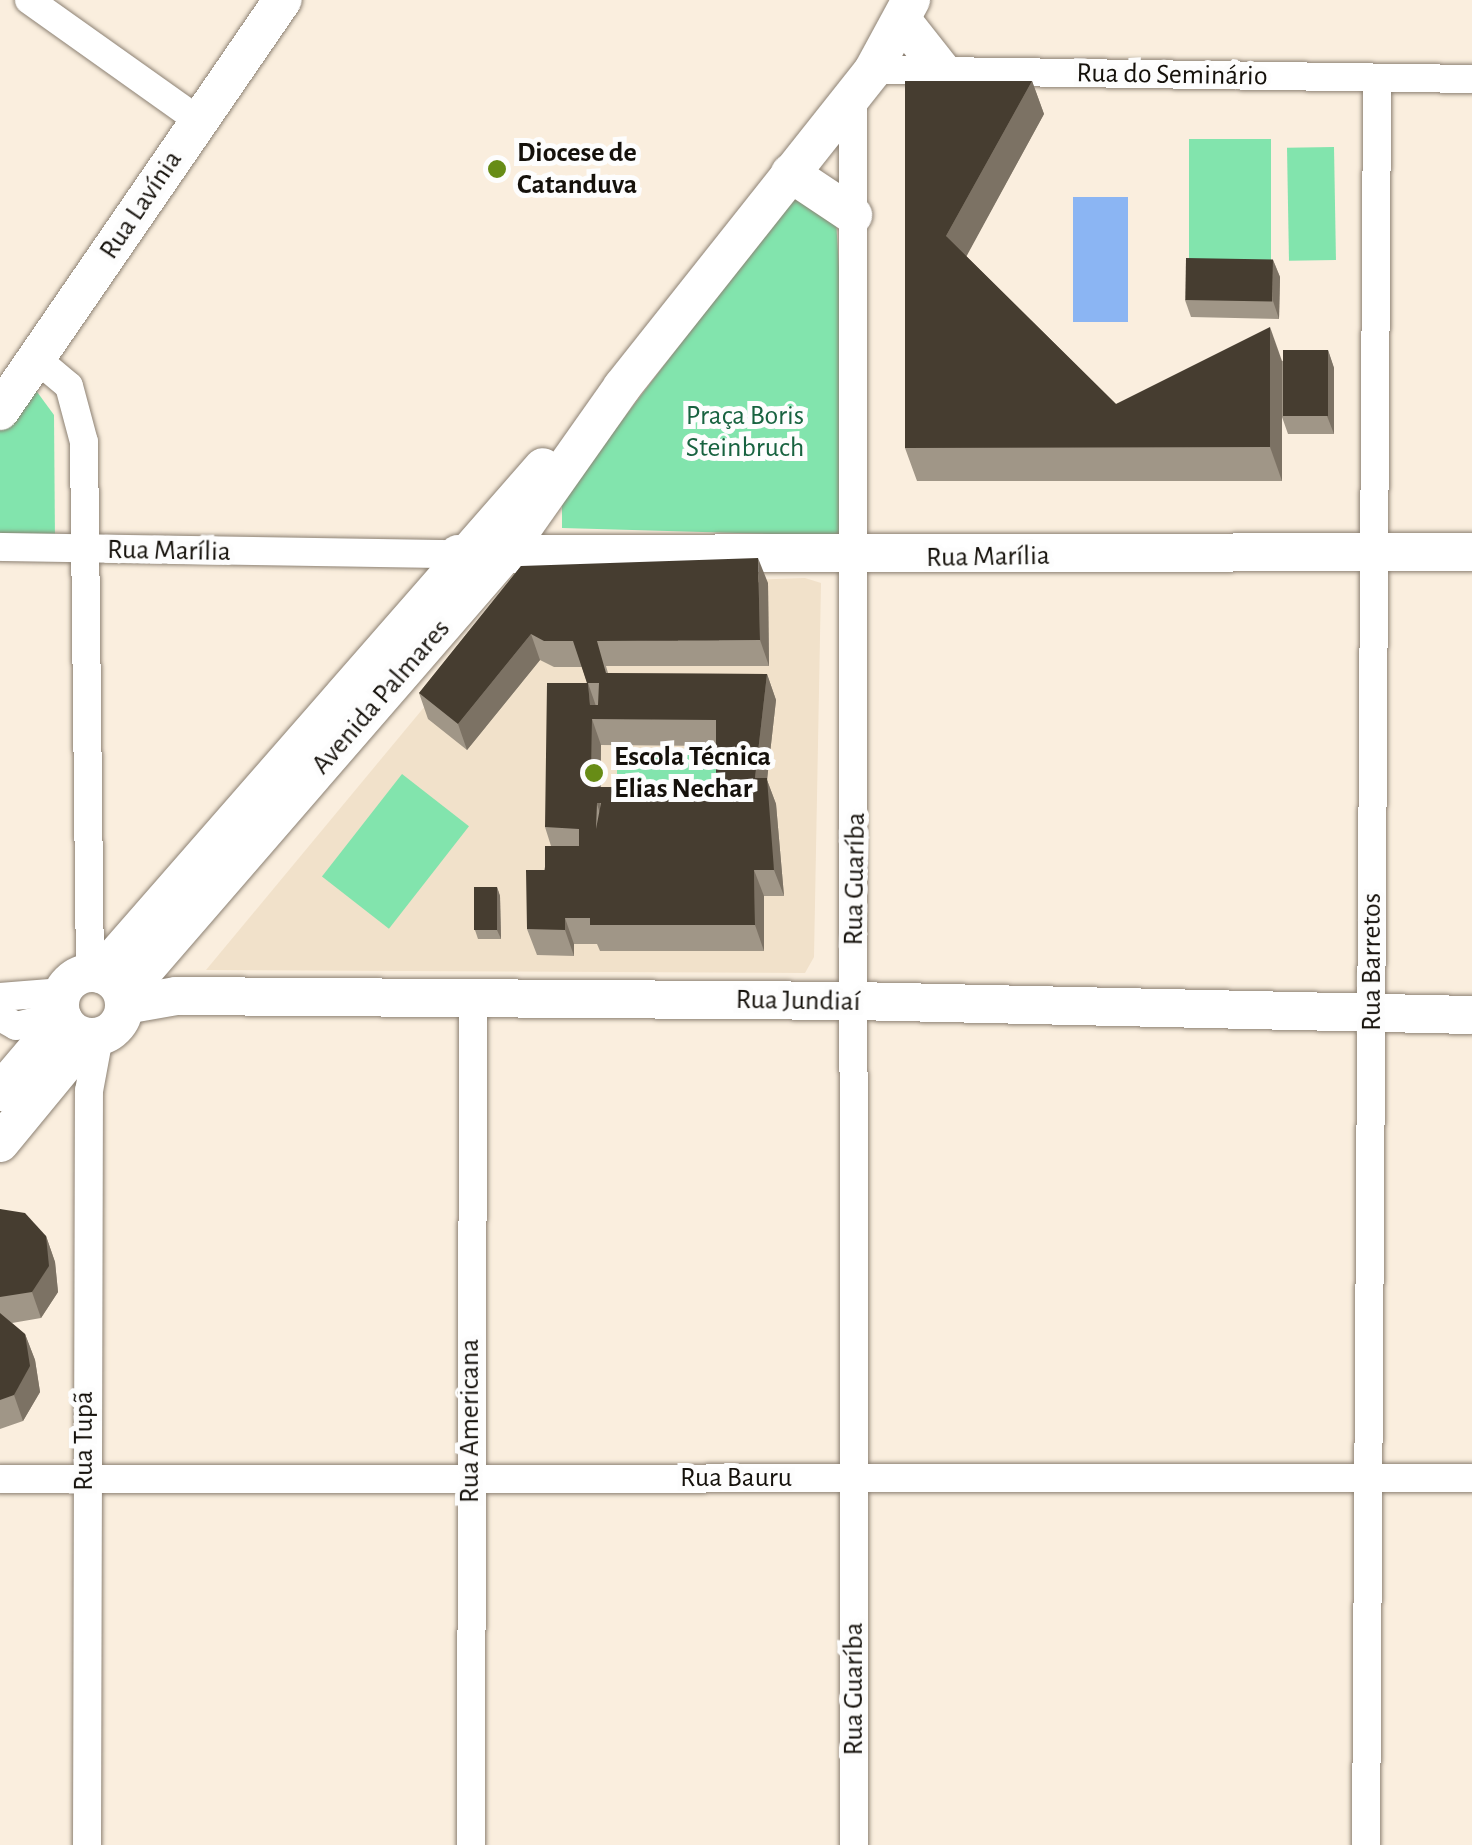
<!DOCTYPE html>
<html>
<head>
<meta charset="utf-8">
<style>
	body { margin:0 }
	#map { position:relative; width:1472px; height:1845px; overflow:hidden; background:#faeede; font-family:"Alegreya Sans",sans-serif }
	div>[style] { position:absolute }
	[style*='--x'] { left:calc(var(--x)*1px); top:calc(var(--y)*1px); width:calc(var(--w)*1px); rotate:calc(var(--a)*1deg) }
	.built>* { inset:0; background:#f1e1ca }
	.green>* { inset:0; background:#82e4ad; transform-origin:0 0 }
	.water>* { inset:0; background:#8bb5f3; transform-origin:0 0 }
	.roads { filter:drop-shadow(0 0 2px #8c8173) drop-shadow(0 0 2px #8c8173) }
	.street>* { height:28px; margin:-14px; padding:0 14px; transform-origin:14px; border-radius:14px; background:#fff }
	.secondary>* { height:38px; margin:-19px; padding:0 19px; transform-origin:19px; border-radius:19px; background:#fff }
	.secondary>.ring { margin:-19px; padding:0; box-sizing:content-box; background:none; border:38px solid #fff; border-radius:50% }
	.wall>* { inset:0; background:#a09687 }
	.shaded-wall>* { inset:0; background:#7c7264 }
	.building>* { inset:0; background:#463d30; transform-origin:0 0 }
	.dots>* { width:28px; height:28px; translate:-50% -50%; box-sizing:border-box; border:5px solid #fdfdfd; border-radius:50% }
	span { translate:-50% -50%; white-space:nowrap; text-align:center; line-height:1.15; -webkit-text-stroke:10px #fdfdfd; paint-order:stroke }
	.street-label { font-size:28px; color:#15110b }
	.poi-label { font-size:28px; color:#15110b; font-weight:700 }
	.left { translate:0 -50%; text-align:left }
	.park-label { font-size:28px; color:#186340 }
</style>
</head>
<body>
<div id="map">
	<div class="built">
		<i style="clip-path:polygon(805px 578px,821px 583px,814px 957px,805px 973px,206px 970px,523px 588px)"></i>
	</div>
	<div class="green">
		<i style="left:1189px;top:139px;width:82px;height:130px"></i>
		<i style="left:1334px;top:147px;width:113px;height:47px;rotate:89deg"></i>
		<i style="clip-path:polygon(806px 196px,836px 220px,854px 508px,843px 536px,562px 528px,562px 499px,791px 199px)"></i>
		<i style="clip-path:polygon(32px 385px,54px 415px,55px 542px,0 539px,0 428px)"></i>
		<i style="left:617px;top:749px;width:107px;height:60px"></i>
		<i style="left:402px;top:774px;width:85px;height:130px;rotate:38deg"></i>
	</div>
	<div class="water">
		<i style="left:1128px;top:197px;width:125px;height:55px;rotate:90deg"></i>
	</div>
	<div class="roads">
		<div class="street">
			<i style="--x:29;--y:0;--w:207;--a:35.4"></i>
			<i style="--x:873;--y:70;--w:599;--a:0.86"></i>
			<i style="--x:853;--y:93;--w:1752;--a:89.97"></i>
			<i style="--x:38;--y:360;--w:40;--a:40"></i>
			<i style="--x:69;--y:386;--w:58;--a:75"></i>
			<i style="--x:84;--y:442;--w:531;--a:89.35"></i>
			<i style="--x:0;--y:547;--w:458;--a:0.9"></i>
			<i style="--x:0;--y:997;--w:63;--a:-4.5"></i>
			<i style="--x:0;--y:1017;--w:18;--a:29"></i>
			<i style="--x:16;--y:1026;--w:46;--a:-13.7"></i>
			<i style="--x:0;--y:1479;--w:1472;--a:-0.04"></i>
			<i style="--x:87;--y:1845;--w:754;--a:-89.85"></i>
			<i style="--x:89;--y:1091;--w:55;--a:-79.5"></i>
			<i style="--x:471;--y:1845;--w:847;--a:-89.86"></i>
			<i style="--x:1366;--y:1845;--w:1766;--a:-89.64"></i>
		</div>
		<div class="secondary">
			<i style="--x:902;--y:20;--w:66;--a:51.7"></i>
			<i style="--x:790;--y:173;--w:76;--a:33.7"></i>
			<i style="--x:0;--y:411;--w:499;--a:-55.5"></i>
			<i style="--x:458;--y:554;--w:1014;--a:-0.11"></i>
			<i class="ring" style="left:60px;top:973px;width:26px;height:26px"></i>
			<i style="--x:100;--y:974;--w:673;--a:-48.85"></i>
			<i style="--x:123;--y:995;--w:581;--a:-49.12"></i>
			<i style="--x:503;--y:556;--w:207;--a:-54.8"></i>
			<i style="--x:622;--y:387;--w:404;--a:-51.6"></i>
			<i style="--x:873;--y:70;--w:80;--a:-61.5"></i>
			<i style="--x:125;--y:1005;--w:52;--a:-10"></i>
			<i style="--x:176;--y:996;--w:678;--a:0.42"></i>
			<i style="--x:854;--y:1001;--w:618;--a:1.3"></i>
			<i style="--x:0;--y:1092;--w:97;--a:-49.6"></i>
			<i style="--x:0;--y:1143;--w:137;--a:-50.6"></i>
		</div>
	</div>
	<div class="wall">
		<i style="clip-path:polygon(905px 81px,1032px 81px,1044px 114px,966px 256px,1116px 404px,1282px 361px,1328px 350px,1334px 368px,1334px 434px,1288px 434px,1282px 417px,1282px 481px,917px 481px,905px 448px)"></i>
		<i style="clip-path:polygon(1273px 260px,1280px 277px,1279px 319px,1191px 317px,1185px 300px)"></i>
		<i style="clip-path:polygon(evenodd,521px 566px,768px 583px,769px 666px,606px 666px,608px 673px,767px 674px,776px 700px,767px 780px,776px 804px,784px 896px,764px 896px,764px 951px,600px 951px,597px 944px,574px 944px,574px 956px,537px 955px,527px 929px,551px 846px,545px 827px,587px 683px,582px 667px,554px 667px,540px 660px,467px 750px,428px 719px,419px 693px,521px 566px,601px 745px,716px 746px,716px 787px,601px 787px,601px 745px)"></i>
		<i style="clip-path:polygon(497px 887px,500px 896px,501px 939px,478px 939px,475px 930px)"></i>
		<i style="clip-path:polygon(0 1209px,46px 1236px,55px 1262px,58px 1292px,41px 1318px,12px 1323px,25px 1334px,35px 1360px,40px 1392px,23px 1421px,0 1429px)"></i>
	</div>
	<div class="shaded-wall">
		<i style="clip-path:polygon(1032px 81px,1044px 114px,959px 270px,946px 236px)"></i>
		<i style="clip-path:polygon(1273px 260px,1280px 277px,1279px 319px,1273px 301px)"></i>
		<i style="clip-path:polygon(1270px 327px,1282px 361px,1282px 481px,1270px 447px)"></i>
		<i style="clip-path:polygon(1328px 350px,1334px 368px,1334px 434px,1327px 416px)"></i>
		<i style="clip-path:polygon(758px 558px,768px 583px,769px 666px,760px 640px)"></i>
		<i style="clip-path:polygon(531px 634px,540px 660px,467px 750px,458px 724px)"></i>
		<i style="clip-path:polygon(767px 674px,776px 700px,767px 780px,776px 804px,784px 896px,774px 870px,755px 778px)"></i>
		<i style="clip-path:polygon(588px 683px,597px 709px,590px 705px)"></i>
		<i style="clip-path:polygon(592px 719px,601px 745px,600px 813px,591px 787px)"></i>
		<i style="clip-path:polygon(754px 870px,764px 896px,764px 951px,755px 925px)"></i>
		<i style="clip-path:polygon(497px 887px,500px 896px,501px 939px,497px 930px)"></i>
		<i style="clip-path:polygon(565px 918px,574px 944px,574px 956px,565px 930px)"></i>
		<i style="clip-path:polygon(46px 1236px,55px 1262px,58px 1292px,41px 1318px,32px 1292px)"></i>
		<i style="clip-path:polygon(25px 1334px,35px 1360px,40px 1392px,23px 1421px,14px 1395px)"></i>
	</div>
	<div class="building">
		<i style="clip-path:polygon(905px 81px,1032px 81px,946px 236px,1116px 404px,1270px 327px,1270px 447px,905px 448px)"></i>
		<i style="left:1186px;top:258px;width:87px;height:42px;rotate:1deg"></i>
		<i style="left:1283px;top:350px;width:45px;height:66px"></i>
		<i style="clip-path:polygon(evenodd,758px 558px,760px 640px,597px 641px,606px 673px,767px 674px,755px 778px,767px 778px,774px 870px,754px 870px,755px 925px,590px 925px,590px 918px,565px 918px,565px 930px,527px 929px,526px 870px,545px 870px,545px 846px,579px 846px,579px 829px,545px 827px,547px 683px,587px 683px,573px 641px,544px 641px,531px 634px,458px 724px,419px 693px,521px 566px,758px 558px,588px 683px,599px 683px,598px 705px,590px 705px,588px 683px,758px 558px,592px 719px,716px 720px,716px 787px,591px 787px,592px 719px,758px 558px,597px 803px,601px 803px,596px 829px,597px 803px)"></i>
		<i style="left:474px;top:887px;width:23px;height:43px"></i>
		<i style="clip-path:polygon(0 1209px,25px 1213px,46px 1236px,49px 1266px,32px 1292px,0 1297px)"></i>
		<i style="clip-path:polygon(0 1313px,25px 1334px,30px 1366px,14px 1395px,0 1400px)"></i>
	</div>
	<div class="dots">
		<i style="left:497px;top:169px;background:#678c16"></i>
		<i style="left:594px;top:773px;background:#678c16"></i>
	</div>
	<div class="street-label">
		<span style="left:1172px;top:75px;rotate:1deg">Rua do Seminário</span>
		<span style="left:141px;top:205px;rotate:-56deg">Rua Lavínia</span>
		<span style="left:169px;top:551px;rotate:1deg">Rua Marília</span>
		<span style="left:988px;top:557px;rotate:-1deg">Rua Marília</span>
		<span style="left:381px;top:697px;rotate:-49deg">Avenida Palmares</span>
		<span style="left:855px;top:879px;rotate:-89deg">Rua Guaríba</span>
		<span style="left:1372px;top:962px;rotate:-90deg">Rua Barretos</span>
		<span style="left:798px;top:1001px;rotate:1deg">Rua Jundiaí</span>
		<span style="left:470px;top:1421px;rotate:-90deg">Rua Americana</span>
		<span style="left:84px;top:1441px;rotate:-90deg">Rua Tupã</span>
		<span style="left:736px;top:1478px">Rua Bauru</span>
		<span style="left:854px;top:1689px;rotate:-90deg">Rua Guaríba</span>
	</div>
	<div class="poi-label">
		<span class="left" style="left:517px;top:169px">Diocese de<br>Catanduva</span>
		<span class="left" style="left:614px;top:773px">Escola Técnica<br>Elias Nechar</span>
	</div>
	<div class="park-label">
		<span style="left:745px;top:432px">Praça Boris<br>Steinbruch</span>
	</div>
</div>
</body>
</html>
